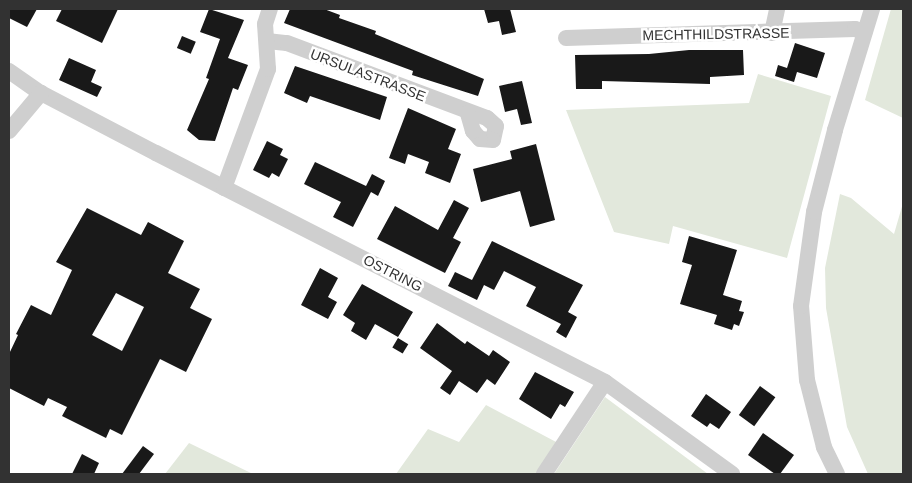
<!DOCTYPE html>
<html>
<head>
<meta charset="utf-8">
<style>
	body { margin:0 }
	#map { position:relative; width:912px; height:483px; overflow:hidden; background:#fff; font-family:Arial,sans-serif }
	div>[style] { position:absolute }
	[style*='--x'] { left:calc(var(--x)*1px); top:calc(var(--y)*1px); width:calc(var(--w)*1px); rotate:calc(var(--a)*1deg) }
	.green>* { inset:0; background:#e2e8dc }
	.building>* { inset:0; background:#191919; transform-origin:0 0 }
	.minor>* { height:16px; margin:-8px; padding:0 8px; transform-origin:8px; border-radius:8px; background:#cfcfcf }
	span { translate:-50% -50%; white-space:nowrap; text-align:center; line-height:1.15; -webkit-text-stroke:5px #fff; paint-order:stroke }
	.street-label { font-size:14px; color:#323232 }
	.frame { position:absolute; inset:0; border:10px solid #323232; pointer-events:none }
</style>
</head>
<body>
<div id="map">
	<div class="green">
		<i style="clip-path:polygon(891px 9px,903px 9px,903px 118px,865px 100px)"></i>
		<i style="clip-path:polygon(758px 74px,831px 96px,787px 258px,673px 226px,669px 244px,614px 232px,566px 110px,749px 103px)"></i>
		<i style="clip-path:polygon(840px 194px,851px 198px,894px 234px,903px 203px,903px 474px,868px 474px,847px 427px,826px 308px,825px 268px)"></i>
		<i style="clip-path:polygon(605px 397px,708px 474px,554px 474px)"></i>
		<i style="clip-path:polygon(486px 405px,558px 443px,538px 474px,396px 474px,428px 429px,459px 442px)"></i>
		<i style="clip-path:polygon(189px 443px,253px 474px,165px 474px)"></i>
	</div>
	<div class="building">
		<i style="clip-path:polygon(9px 9px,37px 9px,27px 27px,9px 18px)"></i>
		<i style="clip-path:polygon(62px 9px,118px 9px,102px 43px,56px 21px)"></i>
		<i style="clip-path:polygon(209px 9px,244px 20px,228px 58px,248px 65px,238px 90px,233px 88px,215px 141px,199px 140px,187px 130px,209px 79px,206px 78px,220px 39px,200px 32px)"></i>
		<i style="clip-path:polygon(290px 9px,324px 9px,340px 15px,339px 18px,376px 31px,375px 34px,484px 79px,478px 96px,412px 75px,413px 71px,284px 23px)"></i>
		<i style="clip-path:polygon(484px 9px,510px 9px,516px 32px,502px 35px,499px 21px,488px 23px)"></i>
		<i style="left:182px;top:36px;width:15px;height:13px;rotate:23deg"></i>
		<i style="clip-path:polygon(795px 43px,825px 53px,817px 78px,797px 72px,794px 82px,775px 76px,778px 65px,787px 68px)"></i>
		<i style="clip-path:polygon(689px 50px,743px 50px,744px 75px,710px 77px,710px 84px,602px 81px,602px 89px,576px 89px,575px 55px,649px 54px)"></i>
		<i style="clip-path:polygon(69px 58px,96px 70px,91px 82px,102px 87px,97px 97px,59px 80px)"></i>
		<i style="clip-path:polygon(295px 66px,387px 97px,380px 120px,310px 96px,307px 103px,284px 93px)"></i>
		<i style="clip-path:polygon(522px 81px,532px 123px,521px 125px,517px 109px,505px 112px,499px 86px)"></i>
		<i style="clip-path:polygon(408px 108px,456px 129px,448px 149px,461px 154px,450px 183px,425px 173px,429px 162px,408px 154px,405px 164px,389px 158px)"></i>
		<i style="clip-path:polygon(267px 141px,283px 149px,280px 155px,288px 159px,279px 177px,272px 173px,269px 178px,253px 170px)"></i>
		<i style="clip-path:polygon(536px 144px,555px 220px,530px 227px,520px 191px,481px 202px,473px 169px,512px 159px,510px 151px)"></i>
		<i style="clip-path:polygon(315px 162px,366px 186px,372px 174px,385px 181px,378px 196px,371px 192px,353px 227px,333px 217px,341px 202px,304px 184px)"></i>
		<i style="clip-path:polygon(454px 200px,469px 208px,453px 238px,461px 242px,445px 273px,377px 239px,395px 206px,438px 230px)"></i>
		<i style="clip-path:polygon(evenodd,87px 208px,141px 235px,148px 222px,184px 241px,168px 273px,200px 289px,190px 308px,212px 319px,186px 372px,160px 359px,122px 435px,110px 429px,106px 438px,62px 416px,67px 407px,48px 398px,44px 406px,9px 388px,9px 354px,18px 335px,16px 334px,31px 305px,51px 315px,72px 270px,56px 262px,87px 208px,116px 293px,144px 307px,122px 351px,92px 335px,116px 293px)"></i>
		<i style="clip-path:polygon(689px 236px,737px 250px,723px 295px,742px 301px,739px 311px,744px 312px,739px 326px,734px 324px,732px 330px,714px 324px,717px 315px,680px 304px,692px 265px,682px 262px)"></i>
		<i style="clip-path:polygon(492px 241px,583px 285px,568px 312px,577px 317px,566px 338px,556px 332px,561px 324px,526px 306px,536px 287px,504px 271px,494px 290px,484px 285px,477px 300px,448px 286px,455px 272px,472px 280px)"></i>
		<i style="clip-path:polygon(320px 268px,338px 278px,328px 297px,337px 302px,328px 319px,301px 305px)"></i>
		<i style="clip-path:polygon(362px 284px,413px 312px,398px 337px,375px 324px,366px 340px,351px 331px,355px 323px,343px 315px)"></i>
		<i style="clip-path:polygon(437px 323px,465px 344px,467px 341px,489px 356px,493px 350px,510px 362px,495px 385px,487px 379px,477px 393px,459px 381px,450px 395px,440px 388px,452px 371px,420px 348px)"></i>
		<i style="left:398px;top:338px;width:12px;height:11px;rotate:31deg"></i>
		<i style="clip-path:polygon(535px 372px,574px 392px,565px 407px,560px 404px,551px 419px,519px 399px)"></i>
		<i style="left:760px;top:386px;width:19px;height:36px;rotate:36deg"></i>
		<i style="clip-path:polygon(706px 394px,731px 412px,719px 429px,710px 423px,707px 427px,691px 416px)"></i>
		<i style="clip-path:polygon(763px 433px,794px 455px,780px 474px,775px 474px,748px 455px)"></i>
		<i style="clip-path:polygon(143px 446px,154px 454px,139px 474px,122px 474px)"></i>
		<i style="clip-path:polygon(82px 454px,99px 463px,94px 474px,72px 474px)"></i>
	</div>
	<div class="minor">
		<i style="--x:772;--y:33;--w:25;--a:-78"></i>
		<i style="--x:566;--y:38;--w:289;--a:-1.8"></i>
		<i style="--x:855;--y:29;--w:10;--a:17"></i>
		<i style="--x:267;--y:41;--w:20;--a:6"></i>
		<i style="--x:287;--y:43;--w:214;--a:20.6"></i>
		<i style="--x:487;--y:118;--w:12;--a:42"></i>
		<i style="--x:496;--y:126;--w:14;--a:102"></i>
		<i style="--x:493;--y:140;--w:13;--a:-176"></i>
		<i style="--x:480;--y:139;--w:11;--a:-131"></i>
		<i style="--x:473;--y:131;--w:19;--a:-106"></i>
		<i style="--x:9;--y:71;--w:39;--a:35"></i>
		<i style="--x:41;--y:93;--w:130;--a:27.6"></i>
		<i style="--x:156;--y:153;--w:504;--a:27.02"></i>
		<i style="--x:605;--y:382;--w:157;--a:35.9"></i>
		<i style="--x:9;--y:131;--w:50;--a:-49.9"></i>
		<i style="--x:224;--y:188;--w:127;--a:-69.7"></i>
		<i style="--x:268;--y:69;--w:45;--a:-93.8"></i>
		<i style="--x:265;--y:24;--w:16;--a:-72"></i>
		<i style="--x:544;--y:474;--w:110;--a:-56.5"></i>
		<i style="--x:837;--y:474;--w:30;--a:-116"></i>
		<i style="--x:824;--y:447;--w:69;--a:-104.2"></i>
		<i style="--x:807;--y:380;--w:74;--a:-94.6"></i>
		<i style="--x:801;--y:306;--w:95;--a:-82.1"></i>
		<i style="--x:814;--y:212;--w:85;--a:-75.6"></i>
		<i style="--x:835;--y:130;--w:127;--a:-73"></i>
	</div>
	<div class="street-label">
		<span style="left:716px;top:34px;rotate:-1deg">MECHTHILDSTRASSE</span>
		<span style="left:368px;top:75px;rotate:21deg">URSULASTRASSE</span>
		<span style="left:393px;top:273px;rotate:27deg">OSTRING</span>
	</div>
	<div class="frame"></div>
</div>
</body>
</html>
